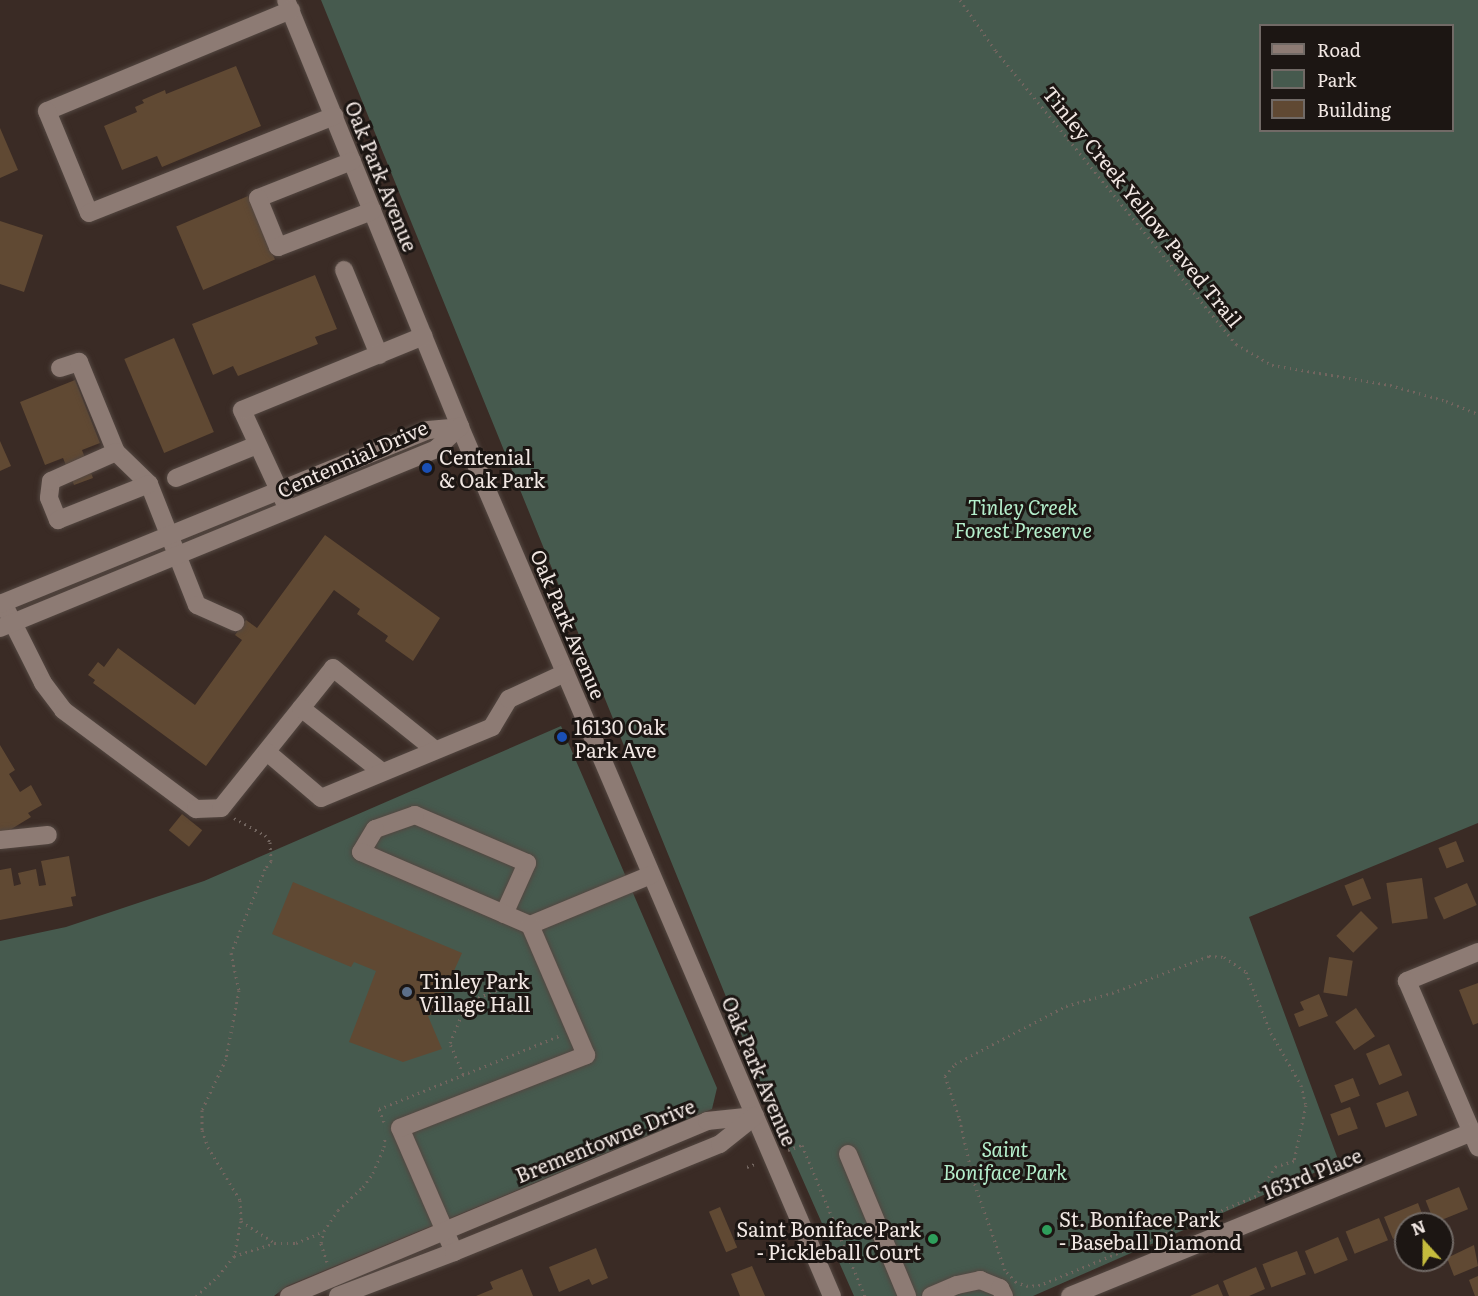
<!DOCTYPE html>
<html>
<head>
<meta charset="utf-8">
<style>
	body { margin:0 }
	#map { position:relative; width:1478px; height:1296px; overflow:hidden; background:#3a2b25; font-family:Literata,serif }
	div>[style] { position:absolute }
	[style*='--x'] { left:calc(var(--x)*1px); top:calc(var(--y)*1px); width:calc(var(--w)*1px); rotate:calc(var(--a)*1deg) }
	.green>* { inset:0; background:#465a4e }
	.building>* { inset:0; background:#604933; transform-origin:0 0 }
	.path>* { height:3px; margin-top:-1.5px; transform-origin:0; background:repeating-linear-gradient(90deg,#72655f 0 1.5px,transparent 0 6px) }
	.roads { filter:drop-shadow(0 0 2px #534741) drop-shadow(0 0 2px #534741) }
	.minor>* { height:18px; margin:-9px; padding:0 9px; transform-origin:9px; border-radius:9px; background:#8d7b74 }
	.dots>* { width:16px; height:16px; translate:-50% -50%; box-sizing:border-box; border:3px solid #1c1613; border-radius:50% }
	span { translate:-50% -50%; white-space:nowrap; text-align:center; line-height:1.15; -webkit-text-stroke:6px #1c1613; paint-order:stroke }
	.street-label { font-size:20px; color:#f1e7e3 }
	.poi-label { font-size:20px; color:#f1e7e3 }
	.left { translate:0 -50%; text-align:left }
	.right { translate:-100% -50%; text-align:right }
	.park-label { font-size:20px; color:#b5efcc; font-style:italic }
	.legend { position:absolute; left:1259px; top:24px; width:195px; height:108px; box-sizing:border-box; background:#1c1613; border:2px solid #716a66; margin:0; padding:8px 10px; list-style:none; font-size:18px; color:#f1e7e3 }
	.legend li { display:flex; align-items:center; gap:12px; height:30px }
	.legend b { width:30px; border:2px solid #716a66 }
	.north { position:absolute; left:1394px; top:1212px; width:60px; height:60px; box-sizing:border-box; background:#1c1613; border:2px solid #716a66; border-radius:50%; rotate:339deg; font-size:16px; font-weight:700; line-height:24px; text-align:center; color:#f1e7e3 }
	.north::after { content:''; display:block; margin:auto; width:21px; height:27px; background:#c5bc3d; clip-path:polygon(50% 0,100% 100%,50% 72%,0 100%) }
</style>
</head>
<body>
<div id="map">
	<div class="green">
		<i style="clip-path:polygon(evenodd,321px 0,1478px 0,1478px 823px,1249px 917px,1339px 1162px,1033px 1296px,854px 1296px,772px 1110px,321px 0,1260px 26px,1452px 26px,1452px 130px,1260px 130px,1260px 26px)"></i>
		<i style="clip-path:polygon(561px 726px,717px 1088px,712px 1109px,287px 1286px,274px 1296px,0 1296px,0 941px,66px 927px,204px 881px)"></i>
	</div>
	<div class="building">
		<i style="clip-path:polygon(236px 66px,261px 126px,162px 167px,157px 156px,122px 170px,104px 126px,137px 112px,135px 107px,144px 103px,142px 100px,165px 90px,166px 94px)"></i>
		<i style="clip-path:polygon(0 128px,18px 170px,0 178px)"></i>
		<i style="left:248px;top:196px;width:69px;height:78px;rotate:67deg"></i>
		<i style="clip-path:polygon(0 221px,43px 235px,24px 292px,0 284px)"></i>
		<i style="clip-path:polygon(315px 275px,337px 329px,315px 337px,318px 344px,238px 376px,233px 366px,213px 375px,192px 324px)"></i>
		<i style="left:174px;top:338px;width:102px;height:54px;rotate:67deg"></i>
		<i style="clip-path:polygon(75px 380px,100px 443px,82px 450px,93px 478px,74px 485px,63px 458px,45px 465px,20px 402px)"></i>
		<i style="clip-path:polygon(0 441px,11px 466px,0 471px)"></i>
		<i style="clip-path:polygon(325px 535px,440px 618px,413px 661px,385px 641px,388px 636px,357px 614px,360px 609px,334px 590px,206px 766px,93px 683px,95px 680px,88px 675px,98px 662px,104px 667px,118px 648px,195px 705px,242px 640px,235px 635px,246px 620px,257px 628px)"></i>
		<i style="clip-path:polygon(0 745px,15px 770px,9px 774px,20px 792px,31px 785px,42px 805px,28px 813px,31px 817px,0 836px)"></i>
		<i style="left:182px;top:814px;width:26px;height:21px;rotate:39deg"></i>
		<i style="left:1456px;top:841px;width:22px;height:19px;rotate:68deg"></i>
		<i style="clip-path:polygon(69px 856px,76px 896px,71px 897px,73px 906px,0 920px,0 870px,11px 868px,14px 886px,21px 884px,18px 873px,36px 869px,39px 886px,46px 885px,41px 861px)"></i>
		<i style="left:1363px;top:878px;width:22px;height:20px;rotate:68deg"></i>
		<i style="left:1422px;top:878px;width:41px;height:36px;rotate:82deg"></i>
		<i style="clip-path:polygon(293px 882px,462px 953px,435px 1013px,428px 1016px,442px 1049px,403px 1062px,349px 1042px,376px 971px,354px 962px,351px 967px,272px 934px)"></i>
		<i style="left:1467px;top:883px;width:24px;height:36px;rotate:66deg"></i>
		<i style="left:1361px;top:911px;width:24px;height:35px;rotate:45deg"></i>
		<i style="left:1329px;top:957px;width:24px;height:36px;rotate:9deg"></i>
		<i style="clip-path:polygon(1478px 983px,1478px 1023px,1473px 1025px,1459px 990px)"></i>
		<i style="clip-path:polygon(1319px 994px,1328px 1016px,1299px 1027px,1294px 1014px,1304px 1010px,1300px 1002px)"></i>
		<i style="left:1356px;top:1008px;width:34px;height:25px;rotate:56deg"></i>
		<i style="left:1389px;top:1044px;width:34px;height:25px;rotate:67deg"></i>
		<i style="left:1353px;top:1078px;width:19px;height:20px;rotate:69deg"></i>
		<i style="left:1408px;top:1091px;width:26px;height:34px;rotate:69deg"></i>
		<i style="left:1350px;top:1107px;width:23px;height:21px;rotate:70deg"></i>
		<i style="left:1459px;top:1187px;width:24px;height:36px;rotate:68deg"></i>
		<i style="clip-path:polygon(1418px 1203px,1426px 1224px,1406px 1224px,1406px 1234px,1393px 1239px,1384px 1217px)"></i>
		<i style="left:720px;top:1207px;width:44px;height:12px;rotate:67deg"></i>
		<i style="left:1379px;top:1218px;width:24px;height:36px;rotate:68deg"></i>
		<i style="left:1338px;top:1237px;width:25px;height:36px;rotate:67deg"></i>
		<i style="clip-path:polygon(1474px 1245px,1478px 1266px,1454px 1276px,1447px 1258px)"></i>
		<i style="clip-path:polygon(596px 1248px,608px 1278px,592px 1285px,589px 1279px,559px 1292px,549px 1267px)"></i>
		<i style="left:1297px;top:1251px;width:25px;height:37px;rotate:69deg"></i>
		<i style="clip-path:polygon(752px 1266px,765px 1296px,740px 1296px,731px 1274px)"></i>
		<i style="clip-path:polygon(1256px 1267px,1265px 1289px,1249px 1296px,1229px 1296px,1223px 1281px)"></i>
		<i style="clip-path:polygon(522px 1269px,533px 1296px,476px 1296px,493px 1289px,490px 1282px)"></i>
		<i style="clip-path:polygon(1478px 1276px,1478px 1296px,1475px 1296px,1469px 1280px)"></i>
		<i style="clip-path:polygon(1218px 1284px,1223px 1296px,1190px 1296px)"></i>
	</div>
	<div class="path">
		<i style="--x:960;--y:0;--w:62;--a:54.8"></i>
		<i style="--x:996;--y:51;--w:379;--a:50.7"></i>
		<i style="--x:1236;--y:344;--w:42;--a:30.3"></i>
		<i style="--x:1272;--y:365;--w:120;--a:9.6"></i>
		<i style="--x:1390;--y:385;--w:58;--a:15.9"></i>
		<i style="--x:1446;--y:401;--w:35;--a:22"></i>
		<i style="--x:234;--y:818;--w:35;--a:29"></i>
		<i style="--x:265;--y:835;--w:9;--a:54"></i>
		<i style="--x:270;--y:842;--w:19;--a:87"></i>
		<i style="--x:271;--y:861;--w:10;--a:127"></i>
		<i style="--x:265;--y:869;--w:91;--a:112"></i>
		<i style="--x:231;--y:953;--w:38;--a:78"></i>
		<i style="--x:239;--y:990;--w:70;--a:100.7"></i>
		<i style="--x:226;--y:1059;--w:56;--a:115.2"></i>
		<i style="--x:202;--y:1110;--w:20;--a:90"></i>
		<i style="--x:202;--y:1130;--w:18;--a:71"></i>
		<i style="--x:208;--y:1147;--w:62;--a:58.9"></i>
		<i style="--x:240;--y:1200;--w:21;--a:87"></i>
		<i style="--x:241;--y:1221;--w:40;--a:32.9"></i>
		<i style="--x:275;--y:1243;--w:21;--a:0"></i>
		<i style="--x:296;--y:1243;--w:30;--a:-23"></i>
		<i style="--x:1209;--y:956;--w:15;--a:4"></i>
		<i style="--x:1224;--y:957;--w:27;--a:34"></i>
		<i style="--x:1246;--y:972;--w:66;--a:67.7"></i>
		<i style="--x:1271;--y:1033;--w:60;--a:60"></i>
		<i style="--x:1301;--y:1085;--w:21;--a:76"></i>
		<i style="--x:1306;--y:1105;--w:57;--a:102.1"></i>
		<i style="--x:1294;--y:1161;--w:19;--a:164"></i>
		<i style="--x:1276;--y:1166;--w:36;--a:124"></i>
		<i style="--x:1256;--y:1196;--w:234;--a:157.6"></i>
		<i style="--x:1040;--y:1285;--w:12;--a:175"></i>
		<i style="--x:1028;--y:1286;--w:13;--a:-162"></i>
		<i style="--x:1016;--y:1282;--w:16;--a:-133"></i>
		<i style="--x:1005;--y:1270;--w:96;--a:-109.4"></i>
		<i style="--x:973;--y:1179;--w:64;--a:-102.7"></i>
		<i style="--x:959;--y:1117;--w:43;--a:-108.9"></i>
		<i style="--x:945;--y:1076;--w:16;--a:-50"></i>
		<i style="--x:955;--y:1064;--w:125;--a:-27.6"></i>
		<i style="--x:1066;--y:1006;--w:48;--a:-15.8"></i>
		<i style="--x:1112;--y:993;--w:104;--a:-20.9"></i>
		<i style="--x:463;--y:1074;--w:34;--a:-113"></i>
		<i style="--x:450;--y:1043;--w:44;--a:-67.5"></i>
		<i style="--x:467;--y:1002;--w:65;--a:-21.8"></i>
		<i style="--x:384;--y:1122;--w:14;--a:-111"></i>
		<i style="--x:379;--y:1109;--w:194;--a:-22.1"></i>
		<i style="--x:788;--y:1150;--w:15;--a:-20"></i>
		<i style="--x:802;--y:1145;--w:164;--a:67.4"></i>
		<i style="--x:747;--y:1167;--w:11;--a:-22"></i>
		<i style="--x:241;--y:1221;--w:36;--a:101"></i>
		<i style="--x:234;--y:1256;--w:43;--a:-17.6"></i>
		<i style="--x:327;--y:1262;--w:20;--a:-108"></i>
		<i style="--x:321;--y:1243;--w:12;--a:-76"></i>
		<i style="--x:324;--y:1231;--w:25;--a:-56"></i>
		<i style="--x:338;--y:1210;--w:34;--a:-43"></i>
		<i style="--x:363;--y:1187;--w:17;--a:-54"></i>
		<i style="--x:373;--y:1173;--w:28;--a:-67"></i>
		<i style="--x:384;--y:1147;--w:9;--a:-84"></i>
		<i style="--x:196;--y:1296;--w:30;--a:-42"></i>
		<i style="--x:218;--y:1276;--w:26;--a:-51"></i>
	</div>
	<div class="roads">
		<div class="minor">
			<i style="--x:286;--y:0;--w:461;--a:67.8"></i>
			<i style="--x:460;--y:427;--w:945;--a:66.83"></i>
			<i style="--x:291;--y:10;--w:264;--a:157.5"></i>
			<i style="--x:47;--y:111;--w:110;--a:67.6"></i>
			<i style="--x:89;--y:213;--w:264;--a:-21.6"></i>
			<i style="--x:352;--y:161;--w:101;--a:158.5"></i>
			<i style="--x:258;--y:198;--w:53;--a:67.8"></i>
			<i style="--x:278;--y:247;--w:101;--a:-21"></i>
			<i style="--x:344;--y:270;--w:92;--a:67.6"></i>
			<i style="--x:60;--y:368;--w:20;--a:-18"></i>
			<i style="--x:79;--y:362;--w:97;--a:67.7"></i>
			<i style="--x:116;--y:452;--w:46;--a:44.1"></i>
			<i style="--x:149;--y:484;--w:130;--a:68.4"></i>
			<i style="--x:197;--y:605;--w:42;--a:24.1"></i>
			<i style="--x:116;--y:452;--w:71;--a:156"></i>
			<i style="--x:51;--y:481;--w:17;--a:97"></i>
			<i style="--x:49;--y:498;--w:24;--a:68"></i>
			<i style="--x:58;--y:520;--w:98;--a:-21.6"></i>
			<i style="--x:176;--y:478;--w:87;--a:-22.2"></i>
			<i style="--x:284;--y:501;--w:100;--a:-114.8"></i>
			<i style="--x:242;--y:410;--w:196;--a:-22.2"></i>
			<i style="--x:3;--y:603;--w:89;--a:63.4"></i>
			<i style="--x:43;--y:683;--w:34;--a:53"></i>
			<i style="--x:63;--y:710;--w:166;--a:36.7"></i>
			<i style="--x:196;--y:809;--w:25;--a:-2"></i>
			<i style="--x:221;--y:808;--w:179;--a:-51.3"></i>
			<i style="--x:333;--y:668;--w:131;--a:38.8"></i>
			<i style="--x:0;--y:604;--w:462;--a:-22.1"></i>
			<i style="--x:428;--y:430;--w:32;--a:-5"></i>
			<i style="--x:0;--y:628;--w:471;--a:-22.3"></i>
			<i style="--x:436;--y:449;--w:33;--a:-43"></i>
			<i style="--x:301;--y:708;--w:103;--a:38.3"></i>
			<i style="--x:267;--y:752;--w:71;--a:40.4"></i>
			<i style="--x:321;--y:798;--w:185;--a:-22.5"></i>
			<i style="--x:492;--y:727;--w:33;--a:-59"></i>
			<i style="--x:509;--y:699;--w:62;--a:-24.9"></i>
			<i style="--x:0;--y:840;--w:48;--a:-5.9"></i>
			<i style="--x:504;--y:914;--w:56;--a:-65.7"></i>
			<i style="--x:527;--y:863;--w:122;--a:-156.8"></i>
			<i style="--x:415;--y:815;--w:42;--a:160.7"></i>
			<i style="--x:375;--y:829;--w:27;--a:121"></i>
			<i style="--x:361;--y:852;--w:184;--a:23.4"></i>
			<i style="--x:530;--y:925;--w:131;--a:-22.5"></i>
			<i style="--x:1478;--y:952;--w:77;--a:157.8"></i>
			<i style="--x:1407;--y:981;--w:181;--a:66.8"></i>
			<i style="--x:848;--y:1154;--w:154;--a:67.4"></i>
			<i style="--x:454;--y:1252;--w:135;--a:-113.5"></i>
			<i style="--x:400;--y:1128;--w:200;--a:-21.4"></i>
			<i style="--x:586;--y:1055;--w:142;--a:-113.3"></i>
			<i style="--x:289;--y:1296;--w:453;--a:-22.7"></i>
			<i style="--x:707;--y:1121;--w:48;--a:-5.9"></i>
			<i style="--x:338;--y:1296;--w:124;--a:-20.8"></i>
			<i style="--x:454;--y:1252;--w:287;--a:-22.1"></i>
			<i style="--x:720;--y:1144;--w:45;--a:-38.7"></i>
			<i style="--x:931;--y:1296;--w:28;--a:-23"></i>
			<i style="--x:957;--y:1285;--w:24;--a:-12"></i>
			<i style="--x:980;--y:1280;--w:22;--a:22"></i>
			<i style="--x:1000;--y:1288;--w:9;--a:63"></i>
			<i style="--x:1070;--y:1296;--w:434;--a:-22.2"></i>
		</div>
	</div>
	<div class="dots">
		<i style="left:427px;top:468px;background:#1a4fb4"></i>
		<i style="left:562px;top:737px;background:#1a4fb4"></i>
		<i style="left:407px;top:992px;background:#5c6f8a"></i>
		<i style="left:1047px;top:1230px;background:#2e9e5b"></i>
		<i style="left:933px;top:1239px;background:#2e9e5b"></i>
	</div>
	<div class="street-label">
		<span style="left:382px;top:176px;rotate:68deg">Oak Park Avenue</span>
		<span style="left:1143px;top:206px;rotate:51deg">Tinley Creek Yellow Paved Trail</span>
		<span style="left:352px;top:458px;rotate:-24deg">Centennial Drive</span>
		<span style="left:569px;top:624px;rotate:67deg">Oak Park Avenue</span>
		<span style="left:760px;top:1071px;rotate:67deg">Oak Park Avenue</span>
		<span style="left:605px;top:1140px;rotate:-22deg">Brementowne Drive</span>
		<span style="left:1312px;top:1173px;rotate:-22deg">163rd Place</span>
	</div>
	<div class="poi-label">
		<span class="left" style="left:439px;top:468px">Centenial<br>&amp; Oak Park</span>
		<span class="left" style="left:574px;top:738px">16130 Oak<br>Park Ave</span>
		<span class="left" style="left:419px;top:992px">Tinley Park<br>Village Hall</span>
		<span class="left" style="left:1059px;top:1230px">St. Boniface Park<br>- Baseball Diamond</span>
		<span class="right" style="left:921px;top:1240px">Saint Boniface Park<br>- Pickleball Court</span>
	</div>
	<div class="park-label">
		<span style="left:1023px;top:518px">Tinley Creek<br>Forest Preserve</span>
		<span style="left:1005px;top:1160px">Saint<br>Boniface Park</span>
	</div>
	<ul class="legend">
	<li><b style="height:8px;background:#8d7b74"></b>Road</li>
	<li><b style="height:16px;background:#465a4e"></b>Park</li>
	<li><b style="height:16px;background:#604933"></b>Building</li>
	</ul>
	<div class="north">N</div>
</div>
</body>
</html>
